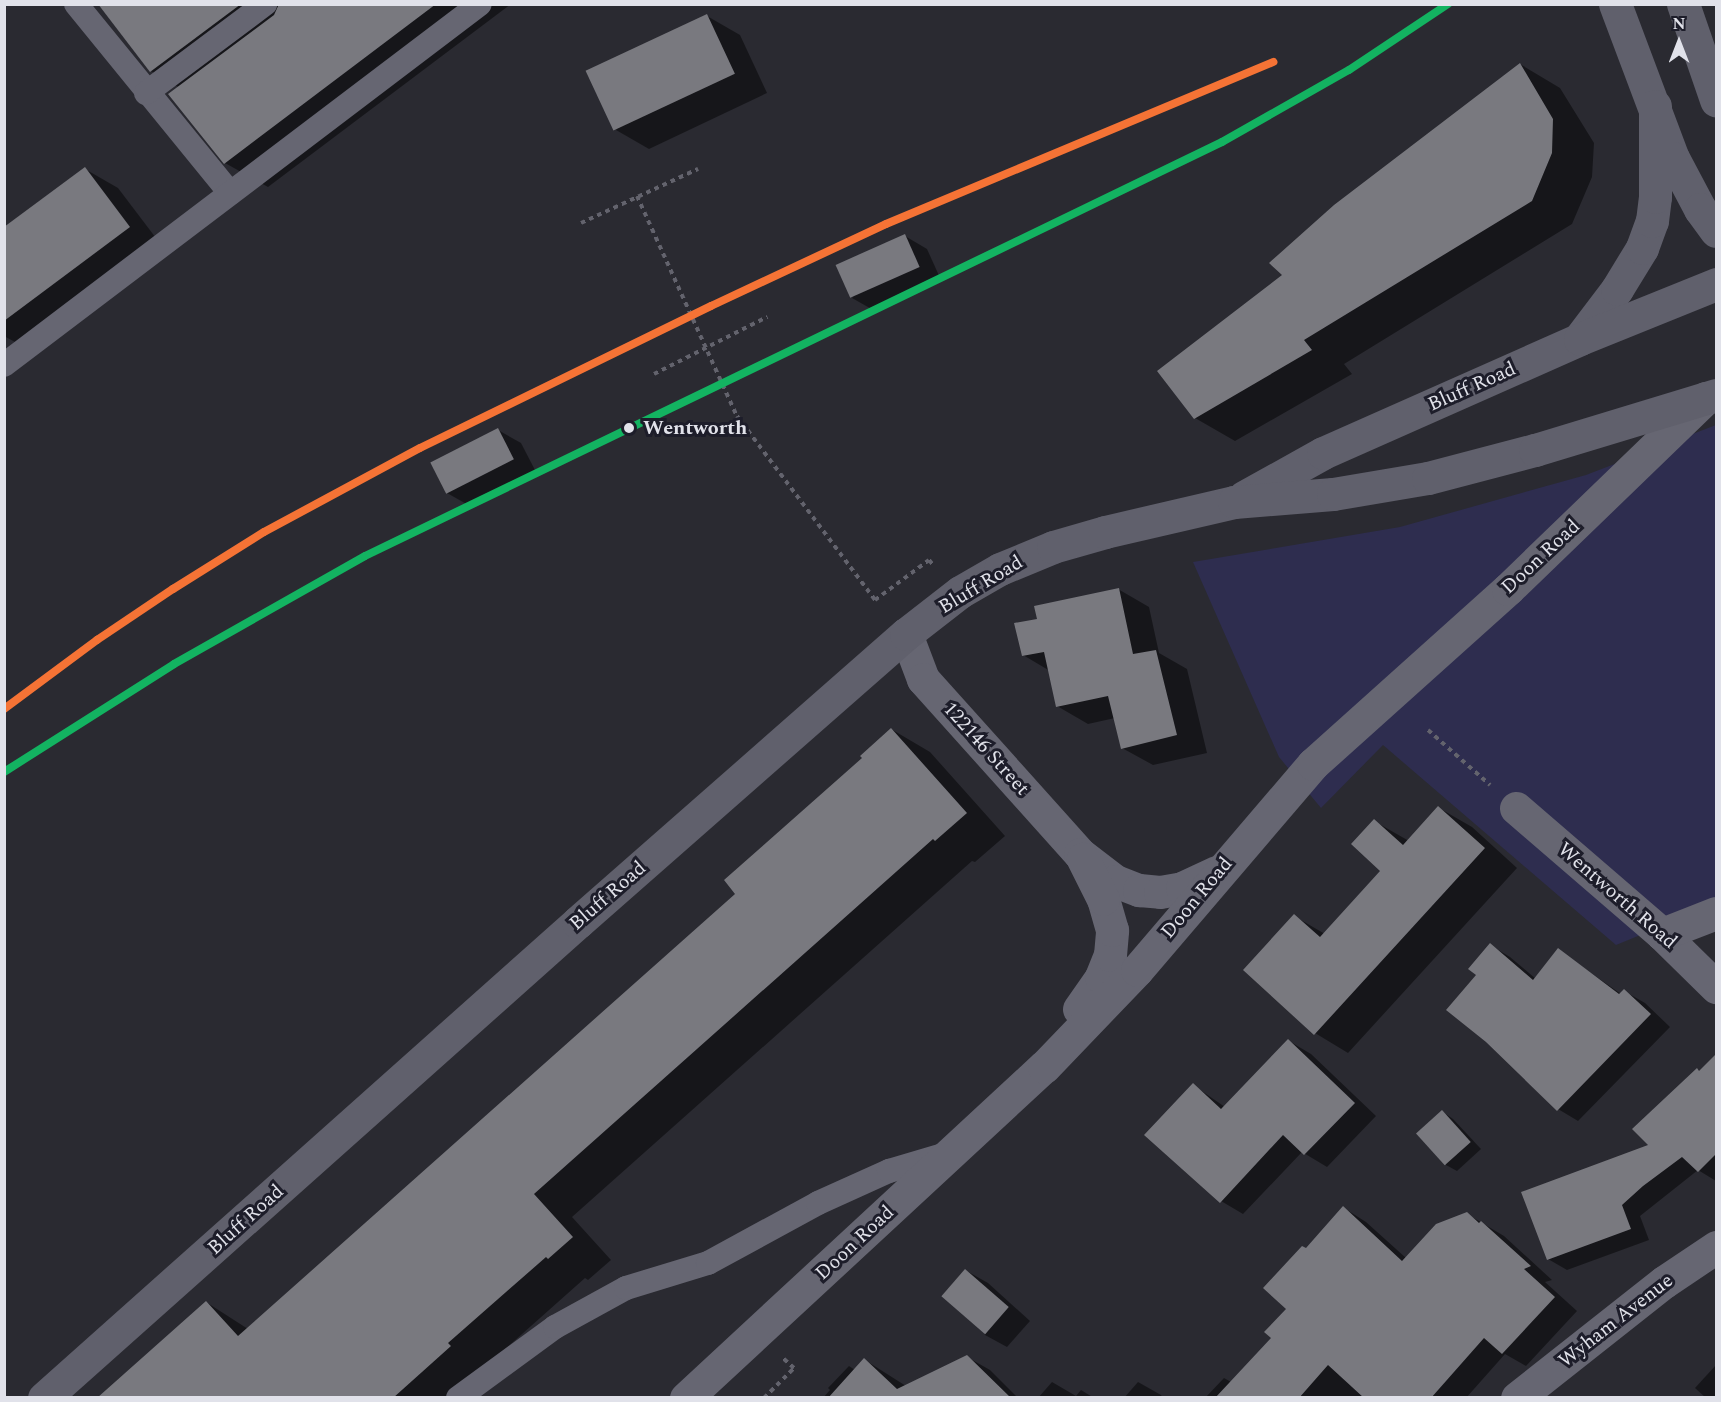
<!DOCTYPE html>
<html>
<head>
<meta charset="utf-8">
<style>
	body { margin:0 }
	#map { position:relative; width:1721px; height:1402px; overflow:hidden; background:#2a2a31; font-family:Spectral,serif }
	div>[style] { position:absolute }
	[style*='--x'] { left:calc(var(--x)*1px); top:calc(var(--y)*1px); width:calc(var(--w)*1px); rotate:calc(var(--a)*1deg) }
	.green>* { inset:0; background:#2e2d4f }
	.shadow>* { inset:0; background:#0007 }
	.building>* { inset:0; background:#79797f; transform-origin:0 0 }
	.path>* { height:4px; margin-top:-2px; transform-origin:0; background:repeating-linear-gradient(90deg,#63636d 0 4.5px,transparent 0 9px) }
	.service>* { height:24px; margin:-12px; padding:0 12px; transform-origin:12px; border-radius:12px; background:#666672 }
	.minor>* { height:33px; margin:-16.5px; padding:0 16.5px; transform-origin:16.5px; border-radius:16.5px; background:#666672 }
	.secondary>* { height:33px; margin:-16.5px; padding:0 16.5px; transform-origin:16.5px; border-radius:16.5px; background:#60606c }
	.rail-1>* { height:8px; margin:-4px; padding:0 4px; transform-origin:4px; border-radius:4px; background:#13b361 }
	.rail-2>* { height:8px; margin:-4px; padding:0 4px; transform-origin:4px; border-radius:4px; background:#f57335 }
	.dots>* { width:16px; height:16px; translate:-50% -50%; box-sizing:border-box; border:3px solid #1d1d2a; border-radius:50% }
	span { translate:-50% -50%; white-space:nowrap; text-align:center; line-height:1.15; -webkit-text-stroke:6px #1d1d2a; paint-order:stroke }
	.street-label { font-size:20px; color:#e1e2ea }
	.stop-label { font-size:20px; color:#e1e2ea; font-weight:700 }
	.left { translate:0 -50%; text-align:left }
	.frame { position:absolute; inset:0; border:6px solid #e1e2ea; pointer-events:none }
	.north { position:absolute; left:1649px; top:12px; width:60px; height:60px; -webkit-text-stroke:4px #1d1d2a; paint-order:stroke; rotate:0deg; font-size:16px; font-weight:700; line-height:24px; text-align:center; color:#e1e2ea }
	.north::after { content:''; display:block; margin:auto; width:21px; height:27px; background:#e1e2ea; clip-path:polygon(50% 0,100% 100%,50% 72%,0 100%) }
</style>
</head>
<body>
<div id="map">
	<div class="green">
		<i style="clip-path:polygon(1716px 425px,1716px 904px,1616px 945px,1383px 745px,1321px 808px,1279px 757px,1193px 562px,1400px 527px,1586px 475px)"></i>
	</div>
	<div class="shadow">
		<i style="clip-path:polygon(101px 4px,511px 4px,268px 187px,225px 163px,180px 88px,151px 71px)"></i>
		<i style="clip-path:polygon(707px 16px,740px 35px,767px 93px,649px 149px,616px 130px)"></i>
		<i style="clip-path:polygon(1520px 64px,1560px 88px,1594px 143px,1592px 177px,1572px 224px,1344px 364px,1352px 374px,1235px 441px,1195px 418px,1284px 275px)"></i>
		<i style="clip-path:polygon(85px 169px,118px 188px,162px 246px,26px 348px,4px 336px,4px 229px)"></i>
		<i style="clip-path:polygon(905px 236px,927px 249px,941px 280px,875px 311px,852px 298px)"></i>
		<i style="clip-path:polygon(498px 430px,521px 443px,536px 472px,470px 506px,447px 493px)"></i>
		<i style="clip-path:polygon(1118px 589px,1149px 607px,1159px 653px,1187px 669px,1207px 753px,1153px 765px,1122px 748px,1115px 718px,1088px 724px,1057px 706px,1050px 671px,1023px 655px,1038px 620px)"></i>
		<i style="clip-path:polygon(891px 729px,930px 752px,1005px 836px,975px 862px,972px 861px,572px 1217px,611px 1260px,588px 1280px,585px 1278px,486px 1366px,457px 1398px,99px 1398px,206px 1302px,248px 1329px,737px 894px)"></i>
		<i style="clip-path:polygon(1439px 808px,1472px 827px,1517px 868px,1348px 1053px,1315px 1033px,1294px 916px,1325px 934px,1382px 871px,1374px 821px,1409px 841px)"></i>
		<i style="clip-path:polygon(1490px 945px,1510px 957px,1536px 979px,1558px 950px,1621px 994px,1624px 991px,1645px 1003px,1670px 1027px,1578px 1121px,1558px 1109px,1478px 975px)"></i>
		<i style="clip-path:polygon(1289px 1041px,1311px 1054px,1376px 1116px,1327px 1167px,1302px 1152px,1243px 1214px,1221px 1201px,1193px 1085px,1225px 1107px)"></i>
		<i style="clip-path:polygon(1715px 1080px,1716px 1181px,1698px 1170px,1640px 1216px,1649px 1240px,1567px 1270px,1548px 1259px,1650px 1146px)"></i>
		<i style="clip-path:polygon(1443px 1112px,1453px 1119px,1481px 1149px,1457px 1171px,1446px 1165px)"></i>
		<i style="clip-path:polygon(1344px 1208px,1366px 1222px,1406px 1258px,1467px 1214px,1504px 1236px,1552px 1280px,1545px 1282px,1577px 1311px,1526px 1366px,1505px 1354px,1466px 1398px,1205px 1398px,1224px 1378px,1231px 1382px,1273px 1338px,1288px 1308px,1306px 1250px)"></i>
		<i style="clip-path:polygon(965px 1270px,988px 1283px,1030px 1321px,1007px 1347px,985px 1335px)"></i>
		<i style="clip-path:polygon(967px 1357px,990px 1370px,1018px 1398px,823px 1398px,830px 1390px,828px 1388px,849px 1366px,855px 1370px,865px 1360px,906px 1386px)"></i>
		<i style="clip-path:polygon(1716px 1365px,1716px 1398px,1706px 1398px,1695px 1388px)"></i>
		<i style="clip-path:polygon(1052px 1382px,1076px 1396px,1081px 1390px,1094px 1398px,1038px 1398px)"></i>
		<i style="clip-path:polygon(1138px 1382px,1161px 1395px,1163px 1398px,1124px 1398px)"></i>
	</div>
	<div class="building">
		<i style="clip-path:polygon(98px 4px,241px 4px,150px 72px)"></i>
		<i style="clip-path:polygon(279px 4px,436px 4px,224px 164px,168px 94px,274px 15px)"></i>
		<i style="left:707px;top:14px;width:66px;height:134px;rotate:65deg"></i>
		<i style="clip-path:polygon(1520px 63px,1553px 119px,1552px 153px,1532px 201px,1304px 340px,1312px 350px,1194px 419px,1157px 371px,1282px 275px,1269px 263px,1334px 205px)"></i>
		<i style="clip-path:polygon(85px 167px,130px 227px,4px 321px,4px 227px)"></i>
		<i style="left:905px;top:234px;width:36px;height:76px;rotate:66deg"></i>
		<i style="left:498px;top:428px;width:35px;height:76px;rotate:63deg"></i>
		<i style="clip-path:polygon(1119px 588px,1133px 654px,1156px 650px,1177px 735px,1121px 749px,1108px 696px,1056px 707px,1044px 652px,1022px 656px,1014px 623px,1037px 619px,1034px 606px)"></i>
		<i style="clip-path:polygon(891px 728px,967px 813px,935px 841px,933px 839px,534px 1194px,573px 1237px,548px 1259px,546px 1257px,448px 1343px,451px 1346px,393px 1398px,97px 1398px,206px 1301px,238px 1336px,735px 894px,724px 880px,862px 758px,860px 756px)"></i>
		<i style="clip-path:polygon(1438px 806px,1485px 848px,1314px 1035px,1243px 970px,1294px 914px,1320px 937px,1380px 871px,1351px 844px,1374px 819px,1403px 845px)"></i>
		<i style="clip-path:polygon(1490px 943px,1533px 980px,1558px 948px,1619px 994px,1624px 989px,1651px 1014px,1557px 1111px,1486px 1042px,1446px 1010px,1476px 975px,1468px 969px)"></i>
		<i style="clip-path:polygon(1288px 1039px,1355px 1103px,1304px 1155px,1283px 1135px,1220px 1203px,1144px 1135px,1193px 1083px,1221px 1109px)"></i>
		<i style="clip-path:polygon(1716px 1054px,1716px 1154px,1698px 1172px,1682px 1157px,1643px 1186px,1622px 1205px,1631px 1229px,1547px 1260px,1521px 1192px,1648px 1145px,1632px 1129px,1697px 1068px,1699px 1071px)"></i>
		<i style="left:1442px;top:1110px;width:43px;height:35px;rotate:48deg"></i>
		<i style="clip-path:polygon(1343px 1206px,1402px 1261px,1436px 1224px,1467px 1212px,1479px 1223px,1481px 1221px,1531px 1266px,1524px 1269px,1555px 1297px,1502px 1354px,1484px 1338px,1431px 1398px,1364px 1398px,1328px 1365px,1299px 1398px,1215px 1398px,1271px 1338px,1264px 1332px,1286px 1309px,1263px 1288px,1302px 1246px,1306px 1248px)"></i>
		<i style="left:965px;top:1269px;width:58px;height:36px;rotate:41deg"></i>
		<i style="clip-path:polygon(967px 1355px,1011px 1398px,828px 1398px,864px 1358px,897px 1389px)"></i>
	</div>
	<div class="path">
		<i style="--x:637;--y:196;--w:242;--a:65.6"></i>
		<i style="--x:737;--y:416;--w:230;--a:53.1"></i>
		<i style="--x:875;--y:600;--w:67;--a:-36.5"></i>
		<i style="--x:929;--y:560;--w:8;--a:50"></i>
		<i style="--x:581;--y:223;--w:129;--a:-24.8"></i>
		<i style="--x:654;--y:374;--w:127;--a:-26.8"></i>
		<i style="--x:1428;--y:730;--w:83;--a:41.6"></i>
		<i style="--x:764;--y:1398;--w:42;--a:-45"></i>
		<i style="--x:794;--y:1368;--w:15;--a:-138"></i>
	</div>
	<div class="service">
		<i style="--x:76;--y:4;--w:244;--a:50.8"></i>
		<i style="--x:146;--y:93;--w:149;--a:-36.8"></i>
		<i style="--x:4;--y:365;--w:597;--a:-37.18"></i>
		<i style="--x:458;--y:1398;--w:120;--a:-36.2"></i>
		<i style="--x:555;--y:1327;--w:81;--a:-28.8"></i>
		<i style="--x:626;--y:1288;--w:86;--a:-17"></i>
		<i style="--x:708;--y:1263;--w:125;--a:-28.6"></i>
		<i style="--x:818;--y:1203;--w:78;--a:-24.3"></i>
		<i style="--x:889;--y:1171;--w:59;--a:-16.6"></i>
	</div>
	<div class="minor">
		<i style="--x:906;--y:634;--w:48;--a:69.3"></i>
		<i style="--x:923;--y:679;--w:235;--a:48.1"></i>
		<i style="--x:1080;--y:854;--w:44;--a:37.6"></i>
		<i style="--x:1115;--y:881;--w:26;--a:21"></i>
		<i style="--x:1139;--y:890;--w:21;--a:5"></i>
		<i style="--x:1160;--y:892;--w:22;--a:-10"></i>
		<i style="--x:1182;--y:888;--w:38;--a:-25"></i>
		<i style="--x:1516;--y:808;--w:193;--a:40.8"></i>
		<i style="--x:1662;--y:934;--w:76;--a:44.5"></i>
		<i style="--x:1662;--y:934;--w:58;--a:-21.3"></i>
		<i style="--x:1079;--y:1009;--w:39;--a:-55"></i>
		<i style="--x:1101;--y:977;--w:24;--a:-68"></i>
		<i style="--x:1110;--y:955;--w:25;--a:-85"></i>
		<i style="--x:1112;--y:930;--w:32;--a:-106"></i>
		<i style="--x:1103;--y:899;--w:45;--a:-116.6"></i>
		<i style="--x:686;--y:1398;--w:488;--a:-42.8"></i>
		<i style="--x:1044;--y:1067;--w:134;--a:-46.2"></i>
		<i style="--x:1137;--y:970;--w:271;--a:-49.5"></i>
		<i style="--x:1313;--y:764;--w:262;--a:-41.9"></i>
		<i style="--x:1508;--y:589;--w:275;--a:-44"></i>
		<i style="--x:1517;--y:1398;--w:187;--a:-38.3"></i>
		<i style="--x:1664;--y:1282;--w:63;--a:-33.9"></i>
	</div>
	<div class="secondary">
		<i style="--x:1615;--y:4;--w:165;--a:69.4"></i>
		<i style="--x:1673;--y:158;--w:58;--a:62.1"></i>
		<i style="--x:1700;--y:209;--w:27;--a:54"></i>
		<i style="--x:1683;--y:4;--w:102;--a:71"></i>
		<i style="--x:1580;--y:338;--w:61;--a:-52.9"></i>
		<i style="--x:1617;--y:289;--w:48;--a:-58.6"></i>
		<i style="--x:1642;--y:248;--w:29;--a:-70"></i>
		<i style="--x:1652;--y:221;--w:24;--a:-83"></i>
		<i style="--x:1655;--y:197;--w:91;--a:-90"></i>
		<i style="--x:1244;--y:497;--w:90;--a:-29.1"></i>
		<i style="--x:1323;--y:453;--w:281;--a:-23.9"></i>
		<i style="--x:1580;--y:339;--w:147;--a:-22"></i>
		<i style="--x:44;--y:1398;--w:715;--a:-41.71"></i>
		<i style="--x:578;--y:922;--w:436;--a:-41.3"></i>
		<i style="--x:906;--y:634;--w:68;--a:-37.9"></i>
		<i style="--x:960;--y:592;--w:46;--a:-29.9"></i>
		<i style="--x:1000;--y:569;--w:57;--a:-22.5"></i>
		<i style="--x:1053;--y:547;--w:54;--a:-16.1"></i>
		<i style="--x:1105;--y:532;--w:132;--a:-13.1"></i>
		<i style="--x:1234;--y:502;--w:99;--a:-4.6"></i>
		<i style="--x:1333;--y:494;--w:96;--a:-9.6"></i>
		<i style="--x:1428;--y:478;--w:111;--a:-14.7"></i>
		<i style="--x:1535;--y:450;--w:189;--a:-16.9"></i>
	</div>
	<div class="rail-1">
		<i style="--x:4;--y:772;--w:201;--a:-32.4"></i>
		<i style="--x:174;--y:664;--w:219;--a:-29.5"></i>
		<i style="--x:365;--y:556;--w:952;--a:-25.78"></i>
		<i style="--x:1222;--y:142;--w:146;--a:-29.6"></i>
		<i style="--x:1349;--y:70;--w:119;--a:-33.7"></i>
	</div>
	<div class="rail-2">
		<i style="--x:4;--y:709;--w:116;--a:-36.6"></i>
		<i style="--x:97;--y:640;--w:92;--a:-33.9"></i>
		<i style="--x:173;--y:589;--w:107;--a:-32.1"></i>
		<i style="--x:264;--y:532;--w:177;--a:-28.3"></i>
		<i style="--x:420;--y:448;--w:324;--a:-26"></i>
		<i style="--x:711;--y:306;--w:193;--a:-25.1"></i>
		<i style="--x:886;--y:224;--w:420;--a:-22.7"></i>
	</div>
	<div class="dots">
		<i style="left:629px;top:428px;background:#e1e2ea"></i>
	</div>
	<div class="street-label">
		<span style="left:1472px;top:387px;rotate:-24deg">Bluff Road</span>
		<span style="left:1541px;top:557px;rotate:-43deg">Doon Road</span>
		<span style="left:981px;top:585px;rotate:-31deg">Bluff Road</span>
		<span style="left:986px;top:749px;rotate:48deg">122146 Street</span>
		<span style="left:608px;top:896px;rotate:-41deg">Bluff Road</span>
		<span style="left:1617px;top:896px;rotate:41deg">Wentworth Road</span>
		<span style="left:1197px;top:898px;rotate:-50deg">Doon Road</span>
		<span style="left:246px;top:1220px;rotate:-42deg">Bluff Road</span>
		<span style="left:855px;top:1243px;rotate:-43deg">Doon Road</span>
		<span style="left:1616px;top:1321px;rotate:-38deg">Wyham Avenue</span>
	</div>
	<div class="stop-label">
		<span class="left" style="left:643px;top:428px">Wentworth</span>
	</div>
	<div class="frame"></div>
	<div class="north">N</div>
</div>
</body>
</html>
